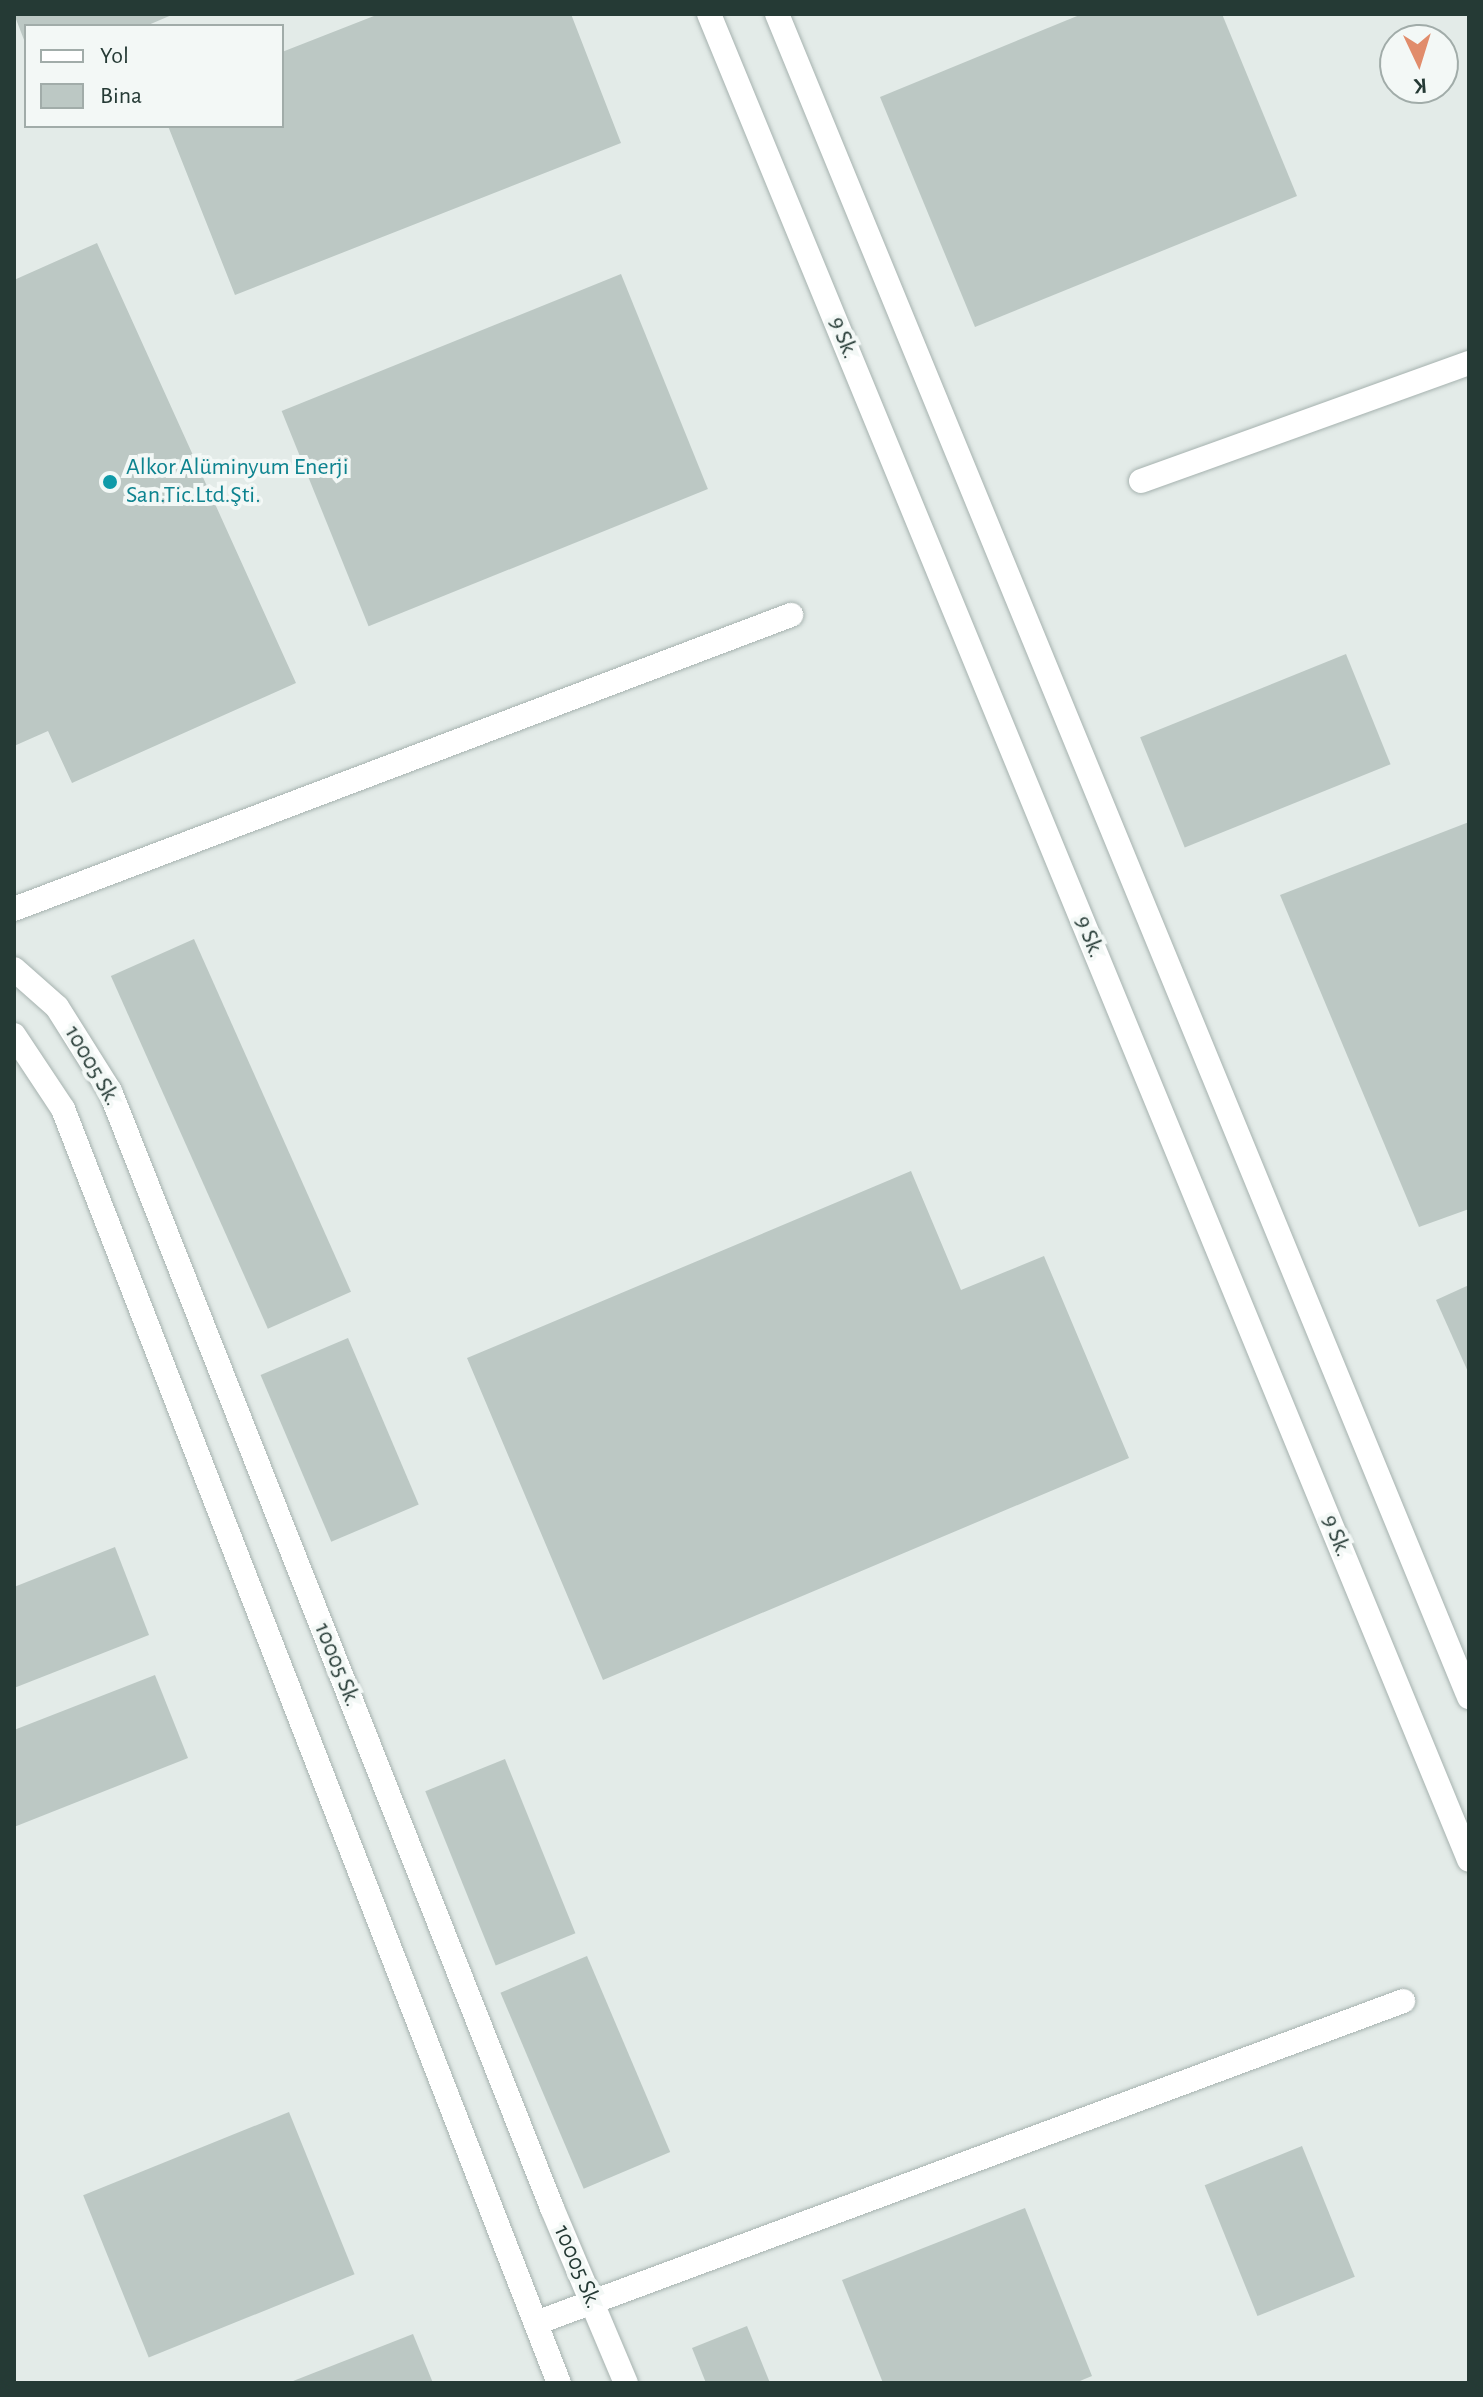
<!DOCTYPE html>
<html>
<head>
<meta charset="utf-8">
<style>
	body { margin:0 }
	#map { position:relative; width:1483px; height:2397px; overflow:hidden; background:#e3ebe8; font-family:"Alegreya Sans",sans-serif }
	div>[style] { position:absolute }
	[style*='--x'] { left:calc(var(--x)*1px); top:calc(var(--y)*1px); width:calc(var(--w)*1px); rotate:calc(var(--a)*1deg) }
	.building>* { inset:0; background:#bcc8c4; transform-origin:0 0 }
	.roads { filter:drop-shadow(0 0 2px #a6b2af) drop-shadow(0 0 2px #a6b2af) }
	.minor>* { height:24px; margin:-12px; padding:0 12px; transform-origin:12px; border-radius:12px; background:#fff }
	.dots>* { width:22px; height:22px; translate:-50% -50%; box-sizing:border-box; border:4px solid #f3f8f6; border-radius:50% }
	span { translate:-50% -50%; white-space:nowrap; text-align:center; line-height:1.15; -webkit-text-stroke:8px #f3f8f6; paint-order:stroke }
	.street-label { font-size:24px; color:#253a35 }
	.culture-label { font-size:24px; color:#0d838f }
	.left { translate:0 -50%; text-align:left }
	.frame { position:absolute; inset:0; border:16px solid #253a35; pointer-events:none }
	.legend { position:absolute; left:24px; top:24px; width:260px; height:104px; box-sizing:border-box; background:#f3f8f6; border:2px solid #a1aca9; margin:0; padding:10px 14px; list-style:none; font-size:24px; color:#253a35 }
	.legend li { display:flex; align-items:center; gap:16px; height:40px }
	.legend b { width:40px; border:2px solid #a1aca9 }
	.north { position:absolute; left:1379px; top:24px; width:80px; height:80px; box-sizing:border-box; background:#f3f8f6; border:2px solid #a1aca9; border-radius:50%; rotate:176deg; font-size:22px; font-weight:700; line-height:32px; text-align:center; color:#253a35 }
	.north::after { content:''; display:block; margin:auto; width:28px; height:36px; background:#e18c6b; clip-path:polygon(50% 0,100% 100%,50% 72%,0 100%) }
</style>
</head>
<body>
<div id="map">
	<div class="building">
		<i style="clip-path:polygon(14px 14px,174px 14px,146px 26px,26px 26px,26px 45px)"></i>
		<i style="clip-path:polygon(379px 14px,571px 14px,621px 143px,235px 295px,168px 126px,282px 126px,282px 52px)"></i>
		<i style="clip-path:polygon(1082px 14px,1222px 14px,1297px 196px,975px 327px,880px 97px)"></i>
		<i style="clip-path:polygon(97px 243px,296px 683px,72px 783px,48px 731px,14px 746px,14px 280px)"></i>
		<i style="left:621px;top:274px;width:232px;height:366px;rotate:68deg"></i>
		<i style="left:1346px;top:654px;width:119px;height:222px;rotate:68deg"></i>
		<i style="clip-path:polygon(1469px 822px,1469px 1209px,1419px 1227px,1280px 895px)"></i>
		<i style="left:194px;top:939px;width:386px;height:91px;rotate:66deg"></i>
		<i style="clip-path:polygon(911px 1171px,961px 1290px,1044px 1256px,1129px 1458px,603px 1680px,467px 1358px)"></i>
		<i style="clip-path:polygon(1469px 1285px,1469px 1374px,1436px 1300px)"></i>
		<i style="left:348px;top:1338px;width:181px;height:95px;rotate:67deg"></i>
		<i style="clip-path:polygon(115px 1547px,149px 1635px,14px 1688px,14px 1587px)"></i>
		<i style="clip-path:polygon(155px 1675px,188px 1758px,14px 1827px,14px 1730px)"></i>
		<i style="left:505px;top:1759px;width:188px;height:86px;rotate:68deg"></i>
		<i style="left:587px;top:1956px;width:213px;height:94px;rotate:67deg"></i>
		<i style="left:289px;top:2112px;width:175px;height:222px;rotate:68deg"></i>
		<i style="left:1302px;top:2146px;width:141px;height:105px;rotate:68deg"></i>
		<i style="clip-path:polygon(1025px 2208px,1092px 2376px,1075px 2383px,883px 2383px,842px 2280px)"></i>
		<i style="clip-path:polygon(747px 2326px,770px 2383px,706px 2383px,692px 2348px)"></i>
		<i style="clip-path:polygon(413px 2334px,433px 2383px,288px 2383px)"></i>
	</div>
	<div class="roads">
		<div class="minor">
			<i style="--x:709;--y:14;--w:1996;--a:67.62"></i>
			<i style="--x:777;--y:14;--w:1820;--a:67.65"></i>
			<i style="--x:1141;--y:481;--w:349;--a:-19.8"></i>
			<i style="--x:14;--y:909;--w:831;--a:-20.73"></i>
			<i style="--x:14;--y:969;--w:57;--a:41.5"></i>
			<i style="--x:57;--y:1007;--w:99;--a:57.8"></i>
			<i style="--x:110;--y:1091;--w:1201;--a:68.41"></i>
			<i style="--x:552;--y:2208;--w:190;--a:67.1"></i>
			<i style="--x:14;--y:1035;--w:89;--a:56.5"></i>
			<i style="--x:63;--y:1109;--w:1367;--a:68.73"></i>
			<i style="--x:536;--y:2323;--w:925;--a:-20.37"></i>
		</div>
	</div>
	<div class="dots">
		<i style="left:110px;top:482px;background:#0f9aa8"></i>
	</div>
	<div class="street-label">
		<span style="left:843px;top:338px;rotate:68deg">9 Sk.</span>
		<span style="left:1089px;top:937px;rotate:68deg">9 Sk.</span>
		<span style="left:92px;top:1066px;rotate:60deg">10005 Sk.</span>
		<span style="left:1336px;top:1536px;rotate:68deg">9 Sk.</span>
		<span style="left:337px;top:1665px;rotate:68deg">10005 Sk.</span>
		<span style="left:577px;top:2267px;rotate:67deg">10005 Sk.</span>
	</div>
	<div class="culture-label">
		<span class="left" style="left:126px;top:482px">Alkor Alüminyum Enerji<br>San.Tic.Ltd.Şti.</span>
	</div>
	<div class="frame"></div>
	<ul class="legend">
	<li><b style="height:10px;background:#fff"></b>Yol</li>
	<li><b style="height:22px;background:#bcc8c4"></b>Bina</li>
	</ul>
	<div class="north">K</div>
</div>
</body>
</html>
